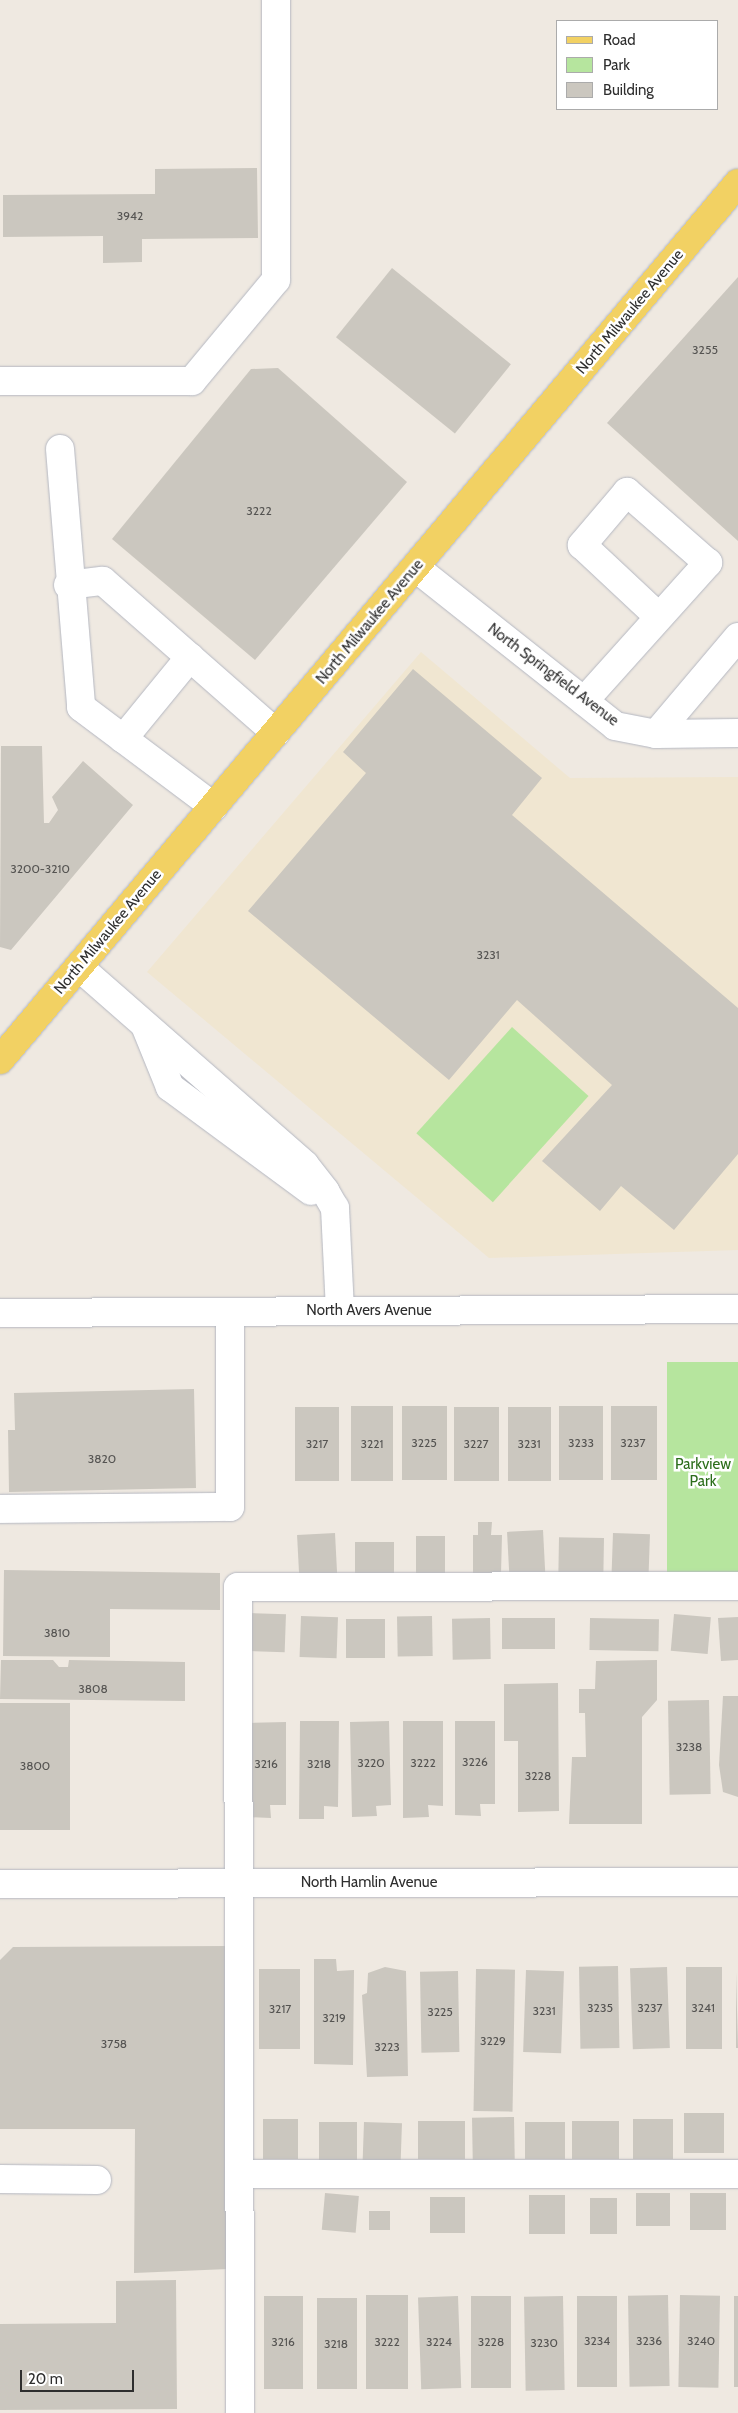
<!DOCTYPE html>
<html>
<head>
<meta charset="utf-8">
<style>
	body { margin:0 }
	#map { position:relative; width:738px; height:2413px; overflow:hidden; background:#efe9e1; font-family:Cabin,sans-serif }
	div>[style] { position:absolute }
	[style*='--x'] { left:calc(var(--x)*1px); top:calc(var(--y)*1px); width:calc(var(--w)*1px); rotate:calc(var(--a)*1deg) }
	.education>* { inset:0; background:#f0e6d1 }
	.green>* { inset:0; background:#b6e59e; transform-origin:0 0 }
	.building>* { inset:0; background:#cbc7bf; transform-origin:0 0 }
	.roads { filter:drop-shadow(0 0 1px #b4b7c1) drop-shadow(0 0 1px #b4b7c1) }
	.minor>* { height:28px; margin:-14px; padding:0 14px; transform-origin:14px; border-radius:14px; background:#fff }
	.major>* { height:28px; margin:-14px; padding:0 14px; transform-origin:14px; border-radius:14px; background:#f2d163 }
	span { translate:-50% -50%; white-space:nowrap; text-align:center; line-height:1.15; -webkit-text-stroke:5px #fff; paint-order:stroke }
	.number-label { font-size:12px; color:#555452 }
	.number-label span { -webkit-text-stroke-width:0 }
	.street-label { font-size:15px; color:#2e2e2e }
	.park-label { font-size:15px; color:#2c6e1b }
	.legend { position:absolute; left:556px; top:20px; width:162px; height:90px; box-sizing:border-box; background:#fff; border:1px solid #ababab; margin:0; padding:6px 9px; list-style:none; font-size:15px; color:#2e2e2e }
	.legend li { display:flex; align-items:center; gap:10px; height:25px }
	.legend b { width:25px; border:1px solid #ababab }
	.scale { position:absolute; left:20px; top:2370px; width:114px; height:22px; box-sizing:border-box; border:2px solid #2e2e2e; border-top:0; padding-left:6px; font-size:15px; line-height:18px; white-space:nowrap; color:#2e2e2e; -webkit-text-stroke:4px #fff; paint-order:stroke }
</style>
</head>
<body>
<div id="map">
	<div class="education">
		<i style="clip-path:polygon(421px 652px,570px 778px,738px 777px,738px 1250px,489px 1258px,147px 972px)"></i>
	</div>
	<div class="green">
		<i style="left:512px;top:1027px;width:103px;height:143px;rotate:42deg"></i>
		<i style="left:667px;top:1362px;width:71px;height:221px"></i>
	</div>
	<div class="building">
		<i style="clip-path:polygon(257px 168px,258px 238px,142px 239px,142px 262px,103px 263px,103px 236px,3px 237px,3px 195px,155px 194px,155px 169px)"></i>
		<i style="left:392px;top:268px;width:153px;height:89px;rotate:39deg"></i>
		<i style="clip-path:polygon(738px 277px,738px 541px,607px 423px)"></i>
		<i style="clip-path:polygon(278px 368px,407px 482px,255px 660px,112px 539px,251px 369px)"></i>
		<i style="clip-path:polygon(413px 669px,542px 778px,512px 815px,738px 1008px,738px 1154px,674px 1230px,621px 1186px,600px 1211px,542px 1161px,612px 1085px,517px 1000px,449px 1080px,248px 911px,366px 773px,343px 752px)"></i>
		<i style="clip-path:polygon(1px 746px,42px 746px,44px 823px,49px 823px,58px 810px,52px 797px,83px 761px,133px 805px,11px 950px,0 947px)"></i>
		<i style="clip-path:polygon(194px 1389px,196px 1488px,9px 1492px,8px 1430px,15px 1430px,14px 1393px)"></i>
		<i style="left:393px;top:1406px;width:75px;height:42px;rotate:90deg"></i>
		<i style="left:447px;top:1406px;width:74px;height:45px;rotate:90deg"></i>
		<i style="left:559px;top:1406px;width:44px;height:74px"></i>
		<i style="left:611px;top:1406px;width:46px;height:74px"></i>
		<i style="left:295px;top:1407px;width:44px;height:74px"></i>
		<i style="left:454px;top:1407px;width:45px;height:74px"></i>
		<i style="left:508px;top:1407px;width:43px;height:74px"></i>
		<i style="clip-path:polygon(478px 1522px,492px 1522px,491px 1535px,502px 1535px,501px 1574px,473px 1574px,473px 1535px,478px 1535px)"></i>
		<i style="left:543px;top:1530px;width:44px;height:36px;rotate:87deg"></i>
		<i style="left:335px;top:1533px;width:40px;height:38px;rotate:87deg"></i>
		<i style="left:613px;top:1533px;width:37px;height:42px;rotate:2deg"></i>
		<i style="left:416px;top:1536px;width:29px;height:39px"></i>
		<i style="left:604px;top:1538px;width:45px;height:45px;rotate:91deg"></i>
		<i style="left:355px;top:1542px;width:39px;height:38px"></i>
		<i style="clip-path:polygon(4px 1570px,220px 1573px,220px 1610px,110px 1609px,110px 1657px,3px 1656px)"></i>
		<i style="left:248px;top:1613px;width:38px;height:38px;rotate:2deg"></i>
		<i style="left:674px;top:1614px;width:37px;height:37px;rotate:5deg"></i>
		<i style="left:301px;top:1616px;width:37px;height:41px;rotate:2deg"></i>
		<i style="left:432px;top:1616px;width:40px;height:35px;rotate:89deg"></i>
		<i style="clip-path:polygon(738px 1617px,738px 1660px,721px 1661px,718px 1618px)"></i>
		<i style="left:490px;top:1618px;width:41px;height:38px;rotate:89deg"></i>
		<i style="left:555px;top:1618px;width:31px;height:53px;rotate:90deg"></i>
		<i style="left:590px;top:1618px;width:69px;height:32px;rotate:1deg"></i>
		<i style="left:346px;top:1619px;width:39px;height:39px"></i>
		<i style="clip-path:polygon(1px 1660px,53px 1660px,59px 1667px,68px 1667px,69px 1660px,185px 1662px,185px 1701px,0 1699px)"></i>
		<i style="clip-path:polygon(657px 1660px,657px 1700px,642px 1717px,642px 1824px,569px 1824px,572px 1757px,586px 1757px,585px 1713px,579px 1713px,579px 1689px,595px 1689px,596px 1661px)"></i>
		<i style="clip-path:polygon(558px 1683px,559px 1811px,518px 1812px,518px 1741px,504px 1741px,504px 1684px)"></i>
		<i style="clip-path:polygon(723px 1696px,738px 1696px,738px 1797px,723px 1792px,719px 1765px)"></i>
		<i style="left:709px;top:1700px;width:94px;height:41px;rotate:89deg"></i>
		<i style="left:0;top:1703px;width:70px;height:127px"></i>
		<i style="clip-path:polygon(300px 1721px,339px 1721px,338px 1807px,324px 1806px,324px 1819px,299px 1819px)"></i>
		<i style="clip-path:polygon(389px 1721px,391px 1805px,376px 1806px,377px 1816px,352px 1817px,350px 1722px)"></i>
		<i style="clip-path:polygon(403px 1721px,443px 1721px,443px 1806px,428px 1805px,429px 1817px,403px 1818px)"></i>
		<i style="clip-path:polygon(455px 1721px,495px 1721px,495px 1804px,480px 1804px,481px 1816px,455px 1815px)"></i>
		<i style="clip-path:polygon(286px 1722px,286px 1805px,270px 1805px,271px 1818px,247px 1817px,246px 1723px)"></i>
		<i style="clip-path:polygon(227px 1946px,228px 2269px,134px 2273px,135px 2129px,0 2129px,0 1960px,13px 1947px)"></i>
		<i style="clip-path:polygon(314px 1959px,336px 1959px,337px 1971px,354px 1970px,353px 2065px,314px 2064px)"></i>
		<i style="left:618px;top:1966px;width:82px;height:39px;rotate:89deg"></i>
		<i style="clip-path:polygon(385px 1967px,406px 1971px,408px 2076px,367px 2077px,362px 1995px,367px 1993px,368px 1973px)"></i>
		<i style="left:667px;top:1967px;width:81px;height:37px;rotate:88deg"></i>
		<i style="left:686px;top:1967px;width:36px;height:82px"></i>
		<i style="left:259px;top:1969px;width:41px;height:80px"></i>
		<i style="left:476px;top:1969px;width:39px;height:142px;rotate:1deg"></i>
		<i style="left:526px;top:1970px;width:38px;height:82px;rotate:2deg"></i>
		<i style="left:458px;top:1971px;width:81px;height:38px;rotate:89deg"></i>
		<i style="clip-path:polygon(736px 1972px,738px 2048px,736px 2048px)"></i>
		<i style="left:684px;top:2113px;width:40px;height:40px"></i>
		<i style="left:514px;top:2117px;width:42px;height:42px;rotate:89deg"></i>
		<i style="left:263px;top:2119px;width:35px;height:40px"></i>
		<i style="left:673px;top:2119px;width:40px;height:40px;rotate:90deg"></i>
		<i style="left:418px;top:2121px;width:47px;height:38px"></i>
		<i style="left:572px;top:2121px;width:47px;height:38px"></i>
		<i style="left:319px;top:2122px;width:38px;height:40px"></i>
		<i style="left:364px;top:2122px;width:38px;height:38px;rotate:2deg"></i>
		<i style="left:565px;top:2122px;width:37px;height:40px;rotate:90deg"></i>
		<i style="left:325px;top:2193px;width:34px;height:37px;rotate:5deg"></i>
		<i style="left:670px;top:2193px;width:33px;height:34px;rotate:90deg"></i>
		<i style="left:690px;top:2193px;width:36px;height:37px"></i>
		<i style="left:529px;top:2195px;width:36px;height:39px"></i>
		<i style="left:465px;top:2197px;width:36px;height:35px;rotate:90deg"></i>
		<i style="left:590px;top:2198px;width:27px;height:36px"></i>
		<i style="left:369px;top:2211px;width:21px;height:19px"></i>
		<i style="clip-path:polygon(176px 2280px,177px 2409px,0 2410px,0 2324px,116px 2323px,116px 2281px)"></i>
		<i style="left:366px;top:2295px;width:42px;height:94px"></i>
		<i style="left:668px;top:2295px;width:91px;height:40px;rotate:89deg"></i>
		<i style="left:680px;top:2295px;width:40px;height:92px;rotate:1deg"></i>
		<i style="left:264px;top:2296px;width:39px;height:93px"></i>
		<i style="left:458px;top:2296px;width:92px;height:40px;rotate:88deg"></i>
		<i style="left:471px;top:2296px;width:40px;height:92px"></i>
		<i style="left:563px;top:2296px;width:94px;height:39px;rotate:89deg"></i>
		<i style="left:577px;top:2296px;width:40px;height:91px"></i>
		<i style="left:734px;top:2296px;width:4px;height:91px"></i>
		<i style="left:317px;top:2298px;width:40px;height:91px"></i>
	</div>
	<div class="roads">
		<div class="minor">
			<i style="--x:0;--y:381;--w:192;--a:0"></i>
			<i style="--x:192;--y:381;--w:131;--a:-50.3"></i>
			<i style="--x:276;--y:280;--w:280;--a:-90"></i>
			<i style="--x:60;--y:449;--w:259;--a:85.3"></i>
			<i style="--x:81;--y:707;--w:166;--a:36.9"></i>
			<i style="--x:416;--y:568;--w:254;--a:38.4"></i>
			<i style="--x:615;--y:726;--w:42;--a:11"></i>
			<i style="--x:656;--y:734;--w:82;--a:-0.7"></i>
			<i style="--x:68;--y:585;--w:35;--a:-7"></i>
			<i style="--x:103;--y:581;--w:230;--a:41.3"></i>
			<i style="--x:584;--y:701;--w:186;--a:-48.1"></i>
			<i style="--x:708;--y:563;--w:108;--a:-138.8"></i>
			<i style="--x:627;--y:492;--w:70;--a:130.3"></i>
			<i style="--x:582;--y:545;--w:105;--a:43.1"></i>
			<i style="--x:656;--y:734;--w:127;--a:-49.8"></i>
			<i style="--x:123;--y:739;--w:106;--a:-50.7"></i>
			<i style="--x:79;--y:967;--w:300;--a:41.2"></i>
			<i style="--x:305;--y:1165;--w:33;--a:52"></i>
			<i style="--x:325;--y:1191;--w:20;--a:60"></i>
			<i style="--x:335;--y:1208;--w:103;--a:87.2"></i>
			<i style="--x:146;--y:1028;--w:64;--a:67.9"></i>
			<i style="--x:170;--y:1087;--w:175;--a:36.4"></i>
			<i style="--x:0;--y:1313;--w:738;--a:-0.31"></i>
			<i style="--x:0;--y:1509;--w:230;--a:-0.5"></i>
			<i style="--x:230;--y:1507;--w:195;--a:-90"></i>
			<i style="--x:0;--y:1884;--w:738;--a:-0.16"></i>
			<i style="--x:239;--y:2174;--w:499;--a:0"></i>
			<i style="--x:0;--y:2179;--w:97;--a:0.6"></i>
			<i style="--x:240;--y:2413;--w:826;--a:-90.14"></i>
			<i style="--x:238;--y:1587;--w:500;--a:-0.11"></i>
		</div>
		<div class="major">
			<i style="--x:0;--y:1060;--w:1146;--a:-49.92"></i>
		</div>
	</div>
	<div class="number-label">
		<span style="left:130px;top:216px">3942</span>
		<span style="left:705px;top:350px">3255</span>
		<span style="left:259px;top:511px">3222</span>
		<span style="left:40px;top:869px">3200-3210</span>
		<span style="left:488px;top:955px">3231</span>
		<span style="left:424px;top:1443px">3225</span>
		<span style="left:581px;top:1443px">3233</span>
		<span style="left:633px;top:1443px">3237</span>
		<span style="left:317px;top:1444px">3217</span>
		<span style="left:372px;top:1444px">3221</span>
		<span style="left:476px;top:1444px">3227</span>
		<span style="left:529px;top:1444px">3231</span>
		<span style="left:102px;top:1459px">3820</span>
		<span style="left:57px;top:1633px">3810</span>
		<span style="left:93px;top:1689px">3808</span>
		<span style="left:689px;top:1747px">3238</span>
		<span style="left:475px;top:1762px">3226</span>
		<span style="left:371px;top:1763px">3220</span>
		<span style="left:423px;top:1763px">3222</span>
		<span style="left:266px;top:1764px">3216</span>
		<span style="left:319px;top:1764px">3218</span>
		<span style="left:35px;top:1766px">3800</span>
		<span style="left:538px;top:1776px">3228</span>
		<span style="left:600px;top:2008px">3235</span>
		<span style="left:650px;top:2008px">3237</span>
		<span style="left:703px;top:2008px">3241</span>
		<span style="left:280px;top:2009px">3217</span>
		<span style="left:544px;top:2011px">3231</span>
		<span style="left:440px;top:2012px">3225</span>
		<span style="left:334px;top:2018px">3219</span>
		<span style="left:493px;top:2041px">3229</span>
		<span style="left:114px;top:2044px">3758</span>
		<span style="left:387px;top:2047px">3223</span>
		<span style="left:597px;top:2341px">3234</span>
		<span style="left:649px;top:2341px">3236</span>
		<span style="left:701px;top:2341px">3240</span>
		<span style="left:283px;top:2342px">3216</span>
		<span style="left:387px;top:2342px">3222</span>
		<span style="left:439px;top:2342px">3224</span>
		<span style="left:491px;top:2342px">3228</span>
		<span style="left:544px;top:2343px">3230</span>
		<span style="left:336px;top:2344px">3218</span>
	</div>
	<div class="street-label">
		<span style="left:630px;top:312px;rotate:-50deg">North Milwaukee Avenue</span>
		<span style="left:370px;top:622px;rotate:-50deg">North Milwaukee Avenue</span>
		<span style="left:553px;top:675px;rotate:37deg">North Springfield Avenue</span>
		<span style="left:108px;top:932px;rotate:-50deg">North Milwaukee Avenue</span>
		<span style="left:369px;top:1311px">North Avers Avenue</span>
		<span style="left:369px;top:1883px">North Hamlin Avenue</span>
	</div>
	<div class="park-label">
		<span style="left:703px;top:1473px">Parkview<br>Park</span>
	</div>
	<ul class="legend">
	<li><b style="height:6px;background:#f2d163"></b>Road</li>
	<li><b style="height:14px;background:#b6e59e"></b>Park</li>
	<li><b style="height:14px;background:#cbc7bf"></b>Building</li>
	</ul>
	<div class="scale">20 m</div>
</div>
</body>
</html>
